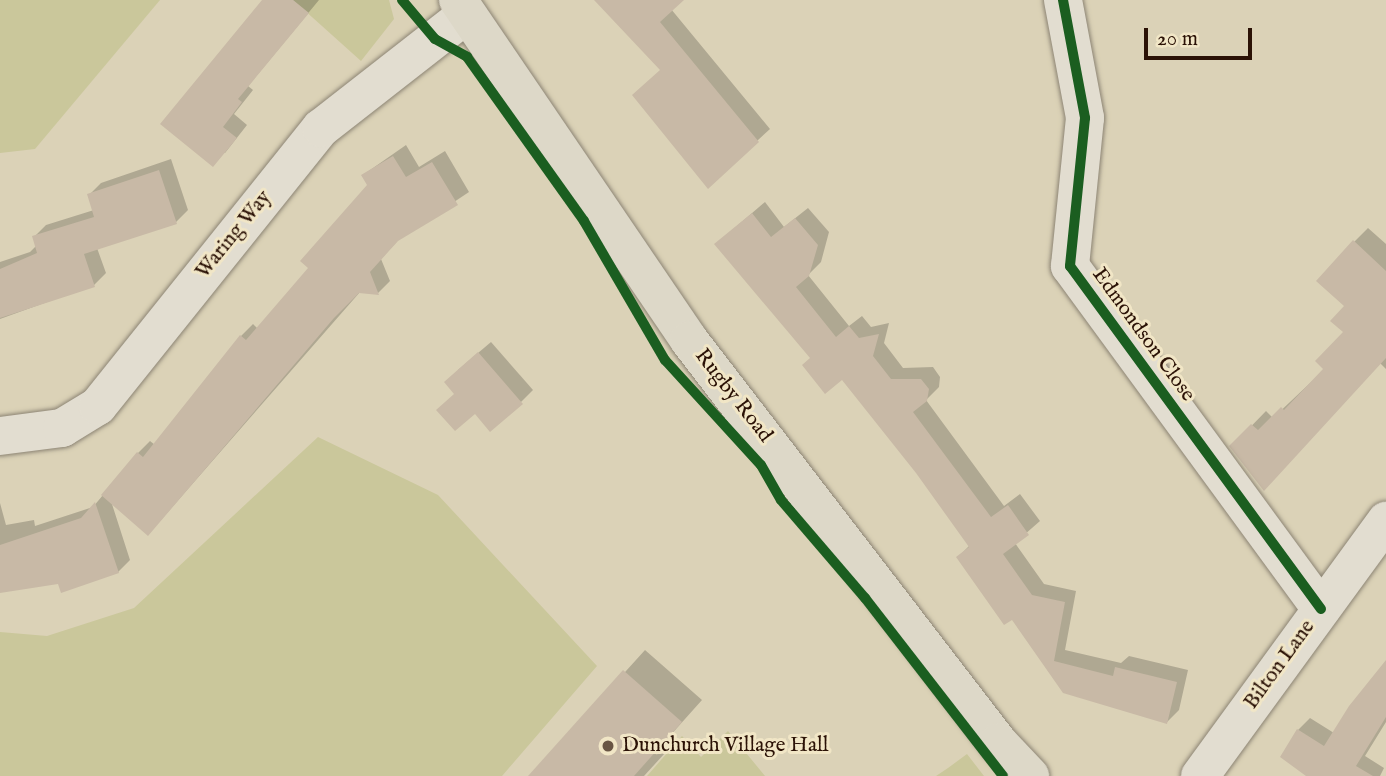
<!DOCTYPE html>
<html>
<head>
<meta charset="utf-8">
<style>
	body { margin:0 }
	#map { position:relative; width:1386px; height:776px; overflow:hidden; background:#dbd2b7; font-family:"IM FELL English",serif }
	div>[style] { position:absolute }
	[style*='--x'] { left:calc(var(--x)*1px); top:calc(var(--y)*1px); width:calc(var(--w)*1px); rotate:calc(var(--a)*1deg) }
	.green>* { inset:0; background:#cac79b }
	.shadow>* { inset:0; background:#0003 }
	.building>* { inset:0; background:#c8b9a6 }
	.roads { filter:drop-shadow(0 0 2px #8c8474) drop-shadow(0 0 2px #8c8474) }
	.minor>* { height:38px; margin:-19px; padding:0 19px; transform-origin:19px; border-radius:19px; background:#e2ddd0 }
	.major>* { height:38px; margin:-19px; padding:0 19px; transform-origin:19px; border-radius:19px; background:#ddd8c8 }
	.cycleway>* { height:10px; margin:-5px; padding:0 5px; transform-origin:5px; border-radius:5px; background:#1b5e20 }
	.dots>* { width:19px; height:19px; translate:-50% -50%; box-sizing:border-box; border:4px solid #f1e6c6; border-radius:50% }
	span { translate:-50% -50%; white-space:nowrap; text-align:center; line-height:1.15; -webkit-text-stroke:6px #f1e6c6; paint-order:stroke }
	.street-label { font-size:21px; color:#2b1206 }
	.poi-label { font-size:21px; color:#2b1206 }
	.left { translate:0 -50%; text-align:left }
	.scale { position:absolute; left:1144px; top:28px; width:108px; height:32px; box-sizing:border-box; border:4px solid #2b1206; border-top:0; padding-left:9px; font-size:21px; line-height:24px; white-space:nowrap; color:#2b1206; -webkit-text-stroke:5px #f1e6c6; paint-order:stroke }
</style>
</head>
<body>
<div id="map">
	<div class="green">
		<i style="clip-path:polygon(0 0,160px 0,35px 149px,0 153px)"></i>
		<i style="clip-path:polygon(293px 0,389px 0,394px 19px,361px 61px)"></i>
		<i style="clip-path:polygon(318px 437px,438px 495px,597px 666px,502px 776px,0 776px,0 632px,47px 636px,134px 608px)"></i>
		<i style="clip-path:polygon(728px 731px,765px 776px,647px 776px,682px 736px,701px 757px)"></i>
		<i style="clip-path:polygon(967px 754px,984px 776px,936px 776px,948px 768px)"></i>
	</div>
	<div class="shadow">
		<i style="clip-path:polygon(264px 0,319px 0,248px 86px,253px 90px,234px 114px,247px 125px,225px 153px,162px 124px)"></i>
		<i style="clip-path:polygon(614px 0,681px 0,671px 9px,770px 129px,708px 186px,661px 70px)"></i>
		<i style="clip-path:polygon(406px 145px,419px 167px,445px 151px,469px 192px,400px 238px,381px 259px,390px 281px,378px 293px,360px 292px,160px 521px,111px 501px,130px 560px,118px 572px,0 591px,0 503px,6px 525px,34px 520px,35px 526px,93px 507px,138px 453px,150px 441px,155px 445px,241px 336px,253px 324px,258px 329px,311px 268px,369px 185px,363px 175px)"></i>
		<i style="clip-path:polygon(171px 159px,188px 210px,176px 222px,97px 248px,106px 273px,94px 285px,0 319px,0 262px,30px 252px,37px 245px,34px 237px,46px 225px,94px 210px,89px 195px,101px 183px)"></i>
		<i style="clip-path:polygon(765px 202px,784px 227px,808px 208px,829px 232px,821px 262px,808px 275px,849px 326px,862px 316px,871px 327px,889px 323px,884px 343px,903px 368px,933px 367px,940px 377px,939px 387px,926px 400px,1004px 506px,1020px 494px,1040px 521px,1015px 543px,1044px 584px,1076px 591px,1065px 650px,1121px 663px,1129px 656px,1188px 670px,1179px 710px,1167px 722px,1064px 691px,1012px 617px,958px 557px,970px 545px,918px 472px,843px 378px,812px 357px,716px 244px)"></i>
		<i style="clip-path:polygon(1368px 228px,1386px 244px,1386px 369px,1380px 363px,1231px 447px,1266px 411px,1273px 418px,1325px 369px,1345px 332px,1354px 242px)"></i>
		<i style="clip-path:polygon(491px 342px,533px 390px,521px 402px,456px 393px,458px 370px)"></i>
		<i style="clip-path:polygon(645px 650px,702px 700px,659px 748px,665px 753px,644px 776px,531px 776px)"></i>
		<i style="clip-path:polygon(1386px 663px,1386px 722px,1365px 756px,1384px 768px,1380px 776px,1314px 776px,1298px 730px,1310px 718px,1334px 733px)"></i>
	</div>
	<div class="building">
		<i style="clip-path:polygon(262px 0,293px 0,309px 13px,238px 99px,242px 102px,223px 127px,237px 138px,213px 167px,160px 124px)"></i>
		<i style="clip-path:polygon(594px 0,684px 0,660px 22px,759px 142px,708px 189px,632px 95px,660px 70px)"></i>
		<i style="clip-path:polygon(393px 156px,406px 177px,432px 162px,458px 205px,398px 241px,370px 272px,379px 295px,359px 293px,334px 318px,148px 536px,101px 495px,137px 452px,143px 457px,240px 335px,246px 340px,308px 268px,300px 261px,367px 185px,361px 175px)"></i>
		<i style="clip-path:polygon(159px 170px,177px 224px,84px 254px,95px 287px,0 318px,0 269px,37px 253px,32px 236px,94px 217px,87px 194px)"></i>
		<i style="clip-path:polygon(752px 213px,771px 237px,795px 218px,818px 245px,809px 276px,796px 287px,836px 337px,849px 326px,859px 338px,879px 334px,873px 356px,891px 379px,921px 379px,929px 389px,927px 401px,913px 412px,991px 517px,1008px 505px,1029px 535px,1003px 554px,1032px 595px,1065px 602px,1054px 661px,1113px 676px,1115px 667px,1177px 682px,1167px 724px,1063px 693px,1012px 620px,1004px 625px,956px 557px,969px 547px,916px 473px,842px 380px,825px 394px,802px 365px,810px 358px,714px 244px)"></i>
		<i style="clip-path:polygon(1353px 240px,1386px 271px,1386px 358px,1264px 491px,1229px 446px,1251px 424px,1258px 430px,1281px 407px,1284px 410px,1323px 369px,1315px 361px,1343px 332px,1330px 321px,1344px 306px,1316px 281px)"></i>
		<i style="clip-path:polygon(478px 352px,523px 404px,490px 432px,475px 414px,455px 431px,436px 410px,454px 394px,444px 382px)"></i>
		<i style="clip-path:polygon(95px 502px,119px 573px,61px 593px,58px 584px,0 593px,0 545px,81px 518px)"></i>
		<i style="clip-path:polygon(1386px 660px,1386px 717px,1356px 766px,1373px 776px,1306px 776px,1280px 757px,1297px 729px,1324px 746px,1349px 706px)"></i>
		<i style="clip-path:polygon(623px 670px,682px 722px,634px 776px,528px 776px)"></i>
	</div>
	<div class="roads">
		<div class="minor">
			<i style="--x:1063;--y:0;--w:120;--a:79.4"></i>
			<i style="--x:1085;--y:118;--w:149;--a:95.8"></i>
			<i style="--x:1070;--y:266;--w:425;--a:53.8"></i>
			<i style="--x:0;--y:436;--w:63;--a:-7.4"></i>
			<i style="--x:62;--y:428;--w:42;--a:-31.4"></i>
			<i style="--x:98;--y:406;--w:356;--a:-51.3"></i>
			<i style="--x:321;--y:128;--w:185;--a:-38"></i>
			<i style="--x:1200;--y:776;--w:316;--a:-53.9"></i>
		</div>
		<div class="major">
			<i style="--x:458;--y:0;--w:411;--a:55.8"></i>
			<i style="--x:689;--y:340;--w:507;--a:52.45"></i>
			<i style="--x:998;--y:742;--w:47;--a:46.7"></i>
		</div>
	</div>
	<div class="cycleway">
		<i style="--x:402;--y:0;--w:51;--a:49.8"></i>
		<i style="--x:435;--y:39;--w:37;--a:29"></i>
		<i style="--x:467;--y:57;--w:201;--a:54.5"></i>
		<i style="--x:584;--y:221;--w:161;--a:59.8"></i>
		<i style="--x:665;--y:360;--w:142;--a:47.6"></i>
		<i style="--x:761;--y:465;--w:40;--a:60.3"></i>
		<i style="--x:781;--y:500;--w:129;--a:49.4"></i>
		<i style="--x:865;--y:598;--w:225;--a:52.2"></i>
		<i style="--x:1063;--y:0;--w:120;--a:79.4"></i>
		<i style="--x:1085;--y:118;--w:149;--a:95.8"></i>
		<i style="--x:1070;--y:266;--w:425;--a:53.8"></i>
	</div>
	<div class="dots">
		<i style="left:608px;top:746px;background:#695544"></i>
	</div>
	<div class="street-label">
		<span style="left:234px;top:235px;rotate:-51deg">Waring Way</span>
		<span style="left:1143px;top:335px;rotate:54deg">Edmondson Close</span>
		<span style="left:733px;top:396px;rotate:52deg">Rugby Road</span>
		<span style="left:1280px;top:665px;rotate:-54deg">Bilton Lane</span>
	</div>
	<div class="poi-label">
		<span class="left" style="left:622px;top:746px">Dunchurch Village Hall</span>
	</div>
	<div class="scale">20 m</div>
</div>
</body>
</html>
